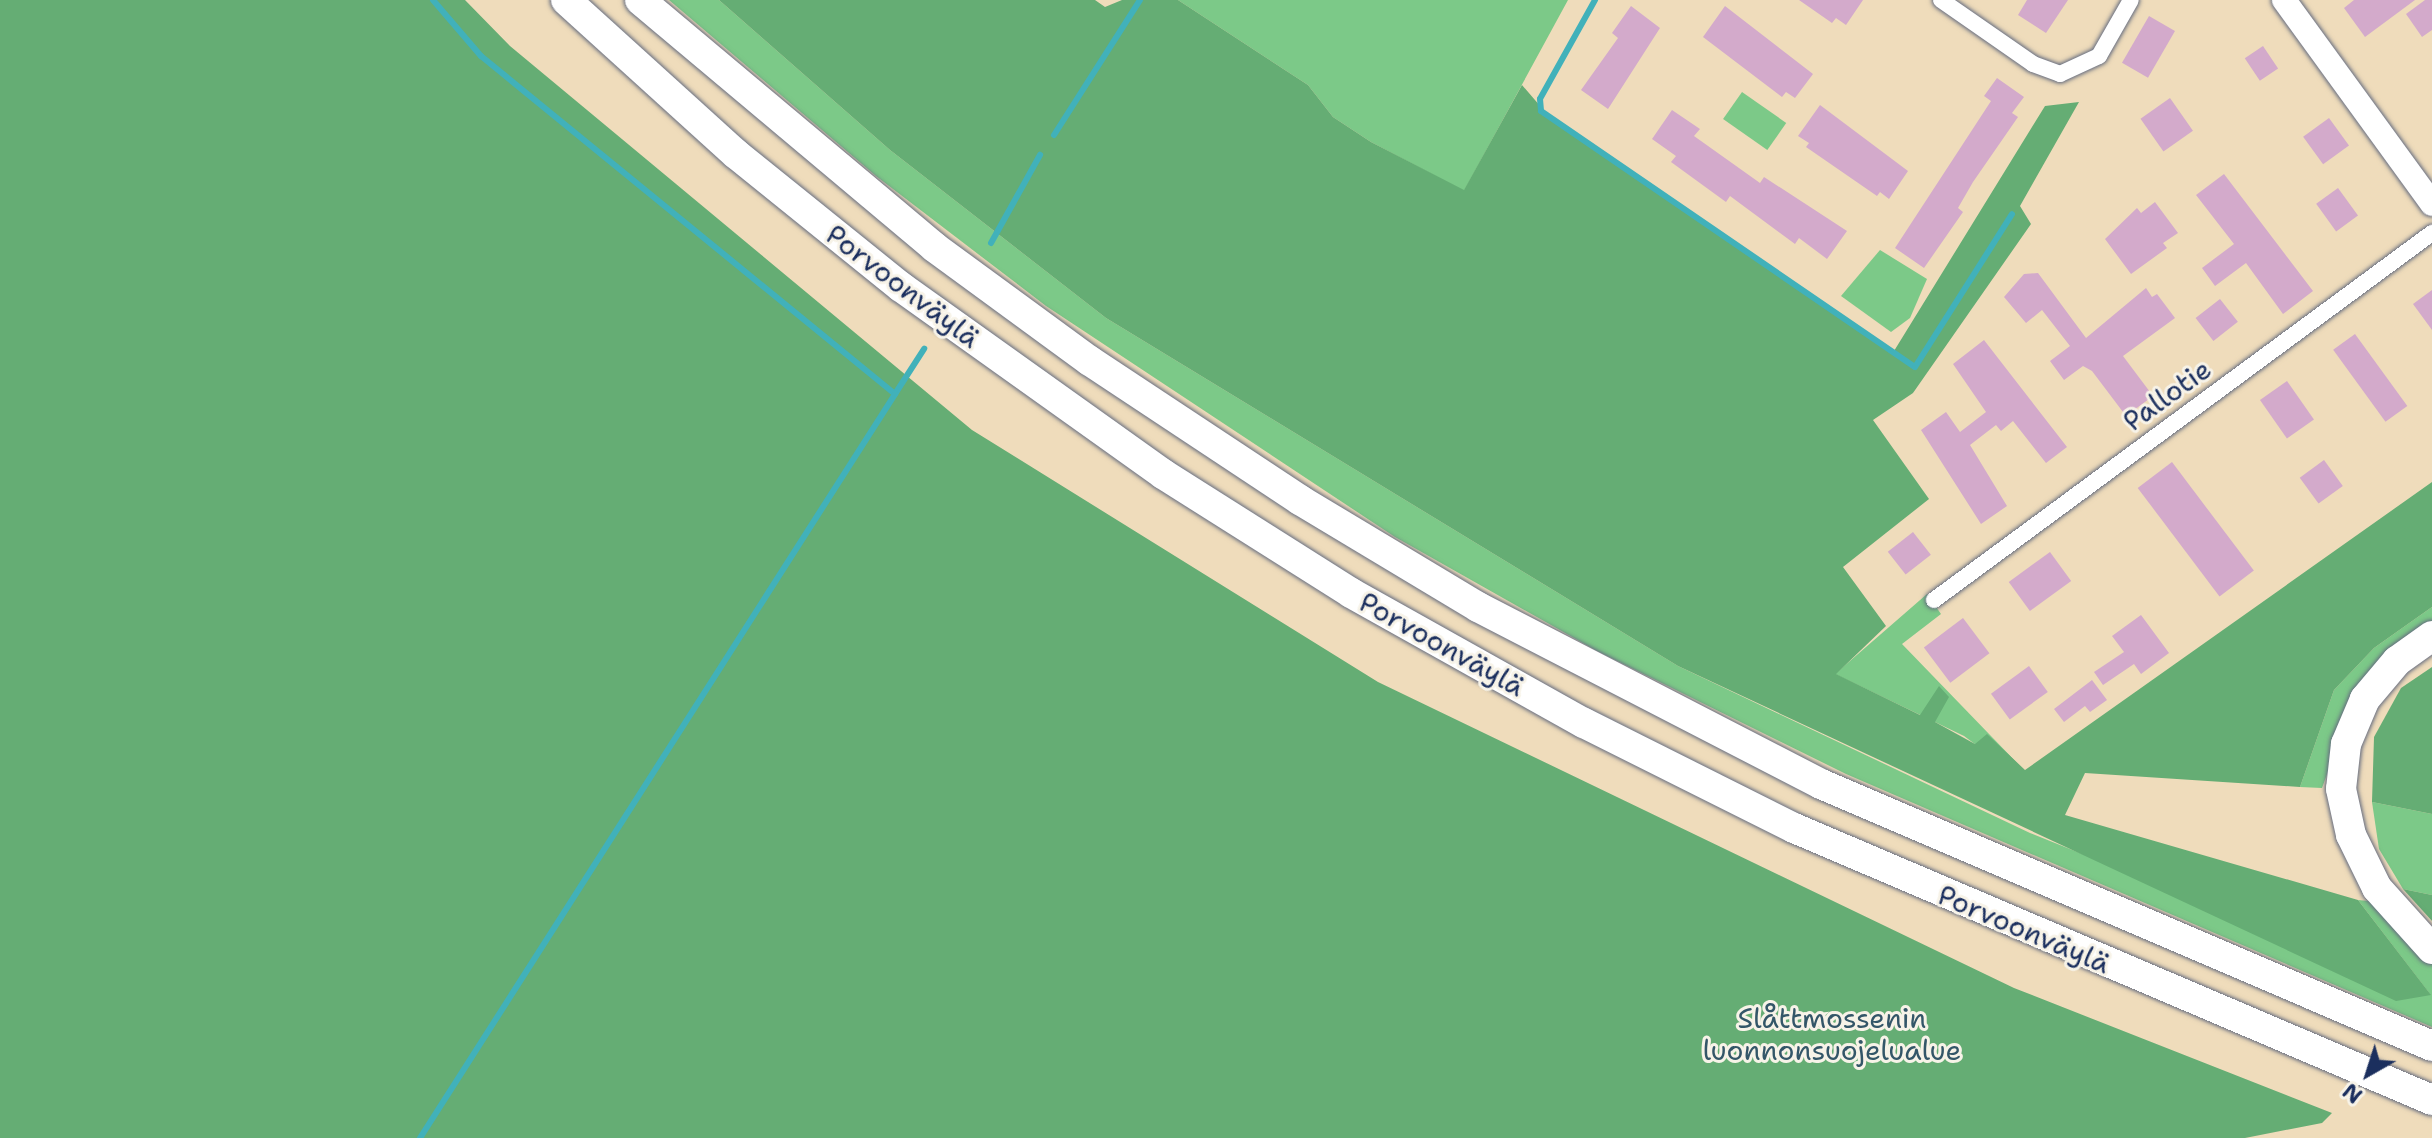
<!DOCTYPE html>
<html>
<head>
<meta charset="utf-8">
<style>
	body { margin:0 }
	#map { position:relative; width:2432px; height:1138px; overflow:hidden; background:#efdcbb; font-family:"Shantell Sans",sans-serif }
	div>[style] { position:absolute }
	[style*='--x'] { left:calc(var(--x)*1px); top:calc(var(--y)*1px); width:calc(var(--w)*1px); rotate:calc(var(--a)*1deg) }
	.green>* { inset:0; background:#7cc988; transform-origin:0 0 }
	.forest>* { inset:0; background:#65ad74 }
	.stream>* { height:6px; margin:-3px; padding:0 3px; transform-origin:3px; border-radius:3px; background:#41b1ba }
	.building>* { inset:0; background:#d3aacb; transform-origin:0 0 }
	.roads { filter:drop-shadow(0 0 2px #656c7f) drop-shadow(0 0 2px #656c7f) }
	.street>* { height:16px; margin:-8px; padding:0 8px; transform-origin:8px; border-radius:8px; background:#fff }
	.secondary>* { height:24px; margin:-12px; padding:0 12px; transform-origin:12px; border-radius:12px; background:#fff }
	.highway>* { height:30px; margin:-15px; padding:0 15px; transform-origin:15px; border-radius:15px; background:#fff }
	span { translate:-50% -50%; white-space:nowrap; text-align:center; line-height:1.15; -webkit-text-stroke:6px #f7f3e8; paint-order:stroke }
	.street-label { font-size:28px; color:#1b2f5e }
	.park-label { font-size:28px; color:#335668 }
	.north { position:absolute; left:2328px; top:1034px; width:80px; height:80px; -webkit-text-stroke:6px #f7f3e8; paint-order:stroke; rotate:219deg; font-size:22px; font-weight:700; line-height:32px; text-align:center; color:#1b2f5e }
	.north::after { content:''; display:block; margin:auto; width:28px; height:36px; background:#1b2f5e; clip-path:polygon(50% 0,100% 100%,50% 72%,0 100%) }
</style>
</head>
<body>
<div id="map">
	<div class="green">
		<i style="clip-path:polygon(669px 0,719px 0,890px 150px,1106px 318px,1678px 666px,2030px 833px,2430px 994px,2358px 900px,2378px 902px,2432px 959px,2432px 1027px,1846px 774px,1597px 651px,1395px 537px,1046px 306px,876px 176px)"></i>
		<i style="clip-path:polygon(1178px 0,1568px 0,1464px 191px,1371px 142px,1333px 117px,1308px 85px)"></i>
		<i style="left:1742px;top:92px;width:54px;height:33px;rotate:35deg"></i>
		<i style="clip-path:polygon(1880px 250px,1927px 279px,1910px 318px,1891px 332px,1841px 296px)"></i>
		<i style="clip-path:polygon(1927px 594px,1941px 614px,1902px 644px,2019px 765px,2011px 771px,1964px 736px,1835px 674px)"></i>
		<i style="clip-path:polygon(2432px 607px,2432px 629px,2353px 703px,2322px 788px,2300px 787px,2334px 690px,2374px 648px)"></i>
		<i style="clip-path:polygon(2372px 802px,2432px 814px,2432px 895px,2403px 889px,2379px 849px)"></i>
	</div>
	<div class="forest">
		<i style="clip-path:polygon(0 0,465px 0,510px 46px,972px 430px,1378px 682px,2014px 988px,2332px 1113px,2322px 1123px,2245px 1138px,0 1138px)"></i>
		<i style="clip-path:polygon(719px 0,1095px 0,1105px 7px,1122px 0,1178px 0,1308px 85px,1333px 117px,1371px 142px,1464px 190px,1522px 85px,1547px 114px,1894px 351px,2045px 106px,2079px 102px,2020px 206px,2031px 224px,1913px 393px,1873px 420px,1929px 499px,1843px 567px,1886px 626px,1836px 674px,1920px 715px,1939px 686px,1949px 697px,1935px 722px,1975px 744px,1987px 734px,2025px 770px,2432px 482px,2432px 607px,2374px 648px,2334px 690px,2300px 787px,2085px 773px,2065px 815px,2358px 900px,2431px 995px,2396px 1001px,1678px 666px,1106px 318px,890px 150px)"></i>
		<i style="clip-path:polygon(2432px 667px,2432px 814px,2372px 802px,2374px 737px,2401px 688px)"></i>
		<i style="clip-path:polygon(2403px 889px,2432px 895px,2432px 921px)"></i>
	</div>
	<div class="stream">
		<i style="--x:433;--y:0;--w:74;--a:49.4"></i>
		<i style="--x:481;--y:56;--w:534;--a:39.23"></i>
		<i style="--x:895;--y:394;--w:54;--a:-57.2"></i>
		<i style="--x:1595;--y:0;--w:113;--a:119.1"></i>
		<i style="--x:1540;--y:99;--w:12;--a:85"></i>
		<i style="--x:1541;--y:111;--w:453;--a:34.4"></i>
		<i style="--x:1915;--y:367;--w:181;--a:-57.6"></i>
		<i style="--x:1054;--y:135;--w:160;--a:-57.5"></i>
		<i style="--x:991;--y:243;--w:101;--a:-60.9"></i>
		<i style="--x:420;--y:1138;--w:883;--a:-57.44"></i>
	</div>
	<div class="building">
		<i style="clip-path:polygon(1799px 0,1863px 0,1846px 25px,1836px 18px,1832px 23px)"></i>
		<i style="clip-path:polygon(2027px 0,2068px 0,2046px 33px,2018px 15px)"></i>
		<i style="clip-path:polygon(2354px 0,2415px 0,2365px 37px,2344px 8px)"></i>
		<i style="clip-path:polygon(2425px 0,2432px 0,2432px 30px,2422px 37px,2406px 14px)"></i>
		<i style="clip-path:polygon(1631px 6px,1660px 28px,1608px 109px,1581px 90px,1618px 38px,1612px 33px)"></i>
		<i style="clip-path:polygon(1725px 6px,1813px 74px,1795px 98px,1786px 92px,1782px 97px,1703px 37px)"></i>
		<i style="left:2149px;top:16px;width:30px;height:54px;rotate:30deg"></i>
		<i style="left:2263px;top:46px;width:27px;height:22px;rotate:56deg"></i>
		<i style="clip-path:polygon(1997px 78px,2024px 97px,2012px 113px,2018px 117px,1973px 182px,1958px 208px,1963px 212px,1924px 268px,1895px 248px,1991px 101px,1984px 96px)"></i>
		<i style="left:2170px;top:98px;width:40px;height:36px;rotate:55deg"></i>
		<i style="clip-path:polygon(1820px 105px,1908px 171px,1889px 199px,1880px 192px,1877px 196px,1806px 147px,1809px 143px,1798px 136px)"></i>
		<i style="clip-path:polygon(1672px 110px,1700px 129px,1694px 136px,1760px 183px,1764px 177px,1847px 231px,1827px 259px,1799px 238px,1795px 244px,1730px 196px,1726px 202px,1671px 162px,1676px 156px,1652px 139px)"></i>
		<i style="left:2329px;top:118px;width:34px;height:32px;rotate:54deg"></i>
		<i style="clip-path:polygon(2224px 174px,2313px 291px,2283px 314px,2246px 263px,2215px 286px,2202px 268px,2234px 244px,2196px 195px)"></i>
		<i style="left:2338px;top:188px;width:34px;height:27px;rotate:54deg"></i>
		<i style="clip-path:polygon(2155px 202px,2178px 233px,2163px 243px,2167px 248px,2131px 274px,2105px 239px,2137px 208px,2141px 213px)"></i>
		<i style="clip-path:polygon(2038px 273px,2086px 338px,2146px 288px,2152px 297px,2157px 294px,2175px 318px,2123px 356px,2153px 396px,2126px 416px,2092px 371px,2083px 366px,2064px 380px,2050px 361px,2070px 346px,2042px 310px,2026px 323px,2004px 297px,2024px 274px)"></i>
		<i style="clip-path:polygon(2432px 290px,2432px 330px,2413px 304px)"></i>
		<i style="left:2220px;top:299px;width:29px;height:31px;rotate:52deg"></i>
		<i style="left:2355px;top:334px;width:89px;height:27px;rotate:54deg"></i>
		<i style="clip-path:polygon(1984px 340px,2067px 447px,2046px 463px,2013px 421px,2001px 431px,1996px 425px,1970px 445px,2007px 506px,1981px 524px,1921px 430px,1946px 412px,1960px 432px,1986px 412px,1953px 364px)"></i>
		<i style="left:2287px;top:381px;width:47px;height:33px;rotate:55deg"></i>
		<i style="left:2324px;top:460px;width:32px;height:30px;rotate:54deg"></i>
		<i style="left:2172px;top:462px;width:136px;height:43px;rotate:53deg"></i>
		<i style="left:1913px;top:532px;width:29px;height:32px;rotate:52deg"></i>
		<i style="left:2050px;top:552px;width:36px;height:51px;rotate:54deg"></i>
		<i style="clip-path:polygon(2141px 615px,2169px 653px,2141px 674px,2134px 664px,2103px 685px,2094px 672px,2124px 652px,2112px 636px)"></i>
		<i style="left:1963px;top:618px;width:44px;height:49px;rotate:53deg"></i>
		<i style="left:2029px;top:666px;width:32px;height:47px;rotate:54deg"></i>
		<i style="clip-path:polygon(2092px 680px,2107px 700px,2090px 712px,2085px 706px,2064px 722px,2054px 709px)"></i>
	</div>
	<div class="roads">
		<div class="street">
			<i style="--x:1941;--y:0;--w:112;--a:34.8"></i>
			<i style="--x:2033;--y:64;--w:29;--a:20"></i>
			<i style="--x:2060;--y:74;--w:43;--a:-24.8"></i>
			<i style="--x:2099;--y:56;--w:64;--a:-60.3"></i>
			<i style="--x:1934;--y:600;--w:619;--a:-36.39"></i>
		</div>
		<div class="secondary">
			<i style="--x:2284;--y:0;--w:252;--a:54"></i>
		</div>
		<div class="highway">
			<i style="--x:566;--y:0;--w:229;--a:42.2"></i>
			<i style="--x:736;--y:154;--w:212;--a:38.9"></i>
			<i style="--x:901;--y:287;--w:322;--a:35.5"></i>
			<i style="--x:1163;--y:474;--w:222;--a:32.3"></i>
			<i style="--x:1351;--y:593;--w:267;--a:29.2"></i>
			<i style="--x:1584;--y:723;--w:235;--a:26.6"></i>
			<i style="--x:1794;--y:828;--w:694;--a:23.09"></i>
			<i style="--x:640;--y:0;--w:384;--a:40"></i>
			<i style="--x:934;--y:247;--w:193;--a:36.2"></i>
			<i style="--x:1090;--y:361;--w:252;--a:33.5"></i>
			<i style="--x:1300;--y:500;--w:208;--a:31"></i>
			<i style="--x:1478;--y:607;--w:386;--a:27.3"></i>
			<i style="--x:1821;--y:784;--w:665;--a:23.21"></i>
			<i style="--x:2432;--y:636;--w:43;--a:144.5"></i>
			<i style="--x:2397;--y:661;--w:50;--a:130.1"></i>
			<i style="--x:2365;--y:699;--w:49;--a:112.9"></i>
			<i style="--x:2346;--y:744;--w:45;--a:96.3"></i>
			<i style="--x:2341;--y:789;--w:47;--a:77.7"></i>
			<i style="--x:2351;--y:835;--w:59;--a:63.9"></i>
			<i style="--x:2377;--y:888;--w:82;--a:48"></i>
		</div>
	</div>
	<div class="street-label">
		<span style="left:903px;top:286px;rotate:37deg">Porvoonväylä</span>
		<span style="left:2167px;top:395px;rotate:-36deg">Pallotie</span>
		<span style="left:1442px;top:644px;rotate:29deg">Porvoonväylä</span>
		<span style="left:2024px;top:929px;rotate:23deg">Porvoonväylä</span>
	</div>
	<div class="park-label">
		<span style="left:1832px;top:1034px">Slåttmossenin<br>luonnonsuojelualue</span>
	</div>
	<div class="north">N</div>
</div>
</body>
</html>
